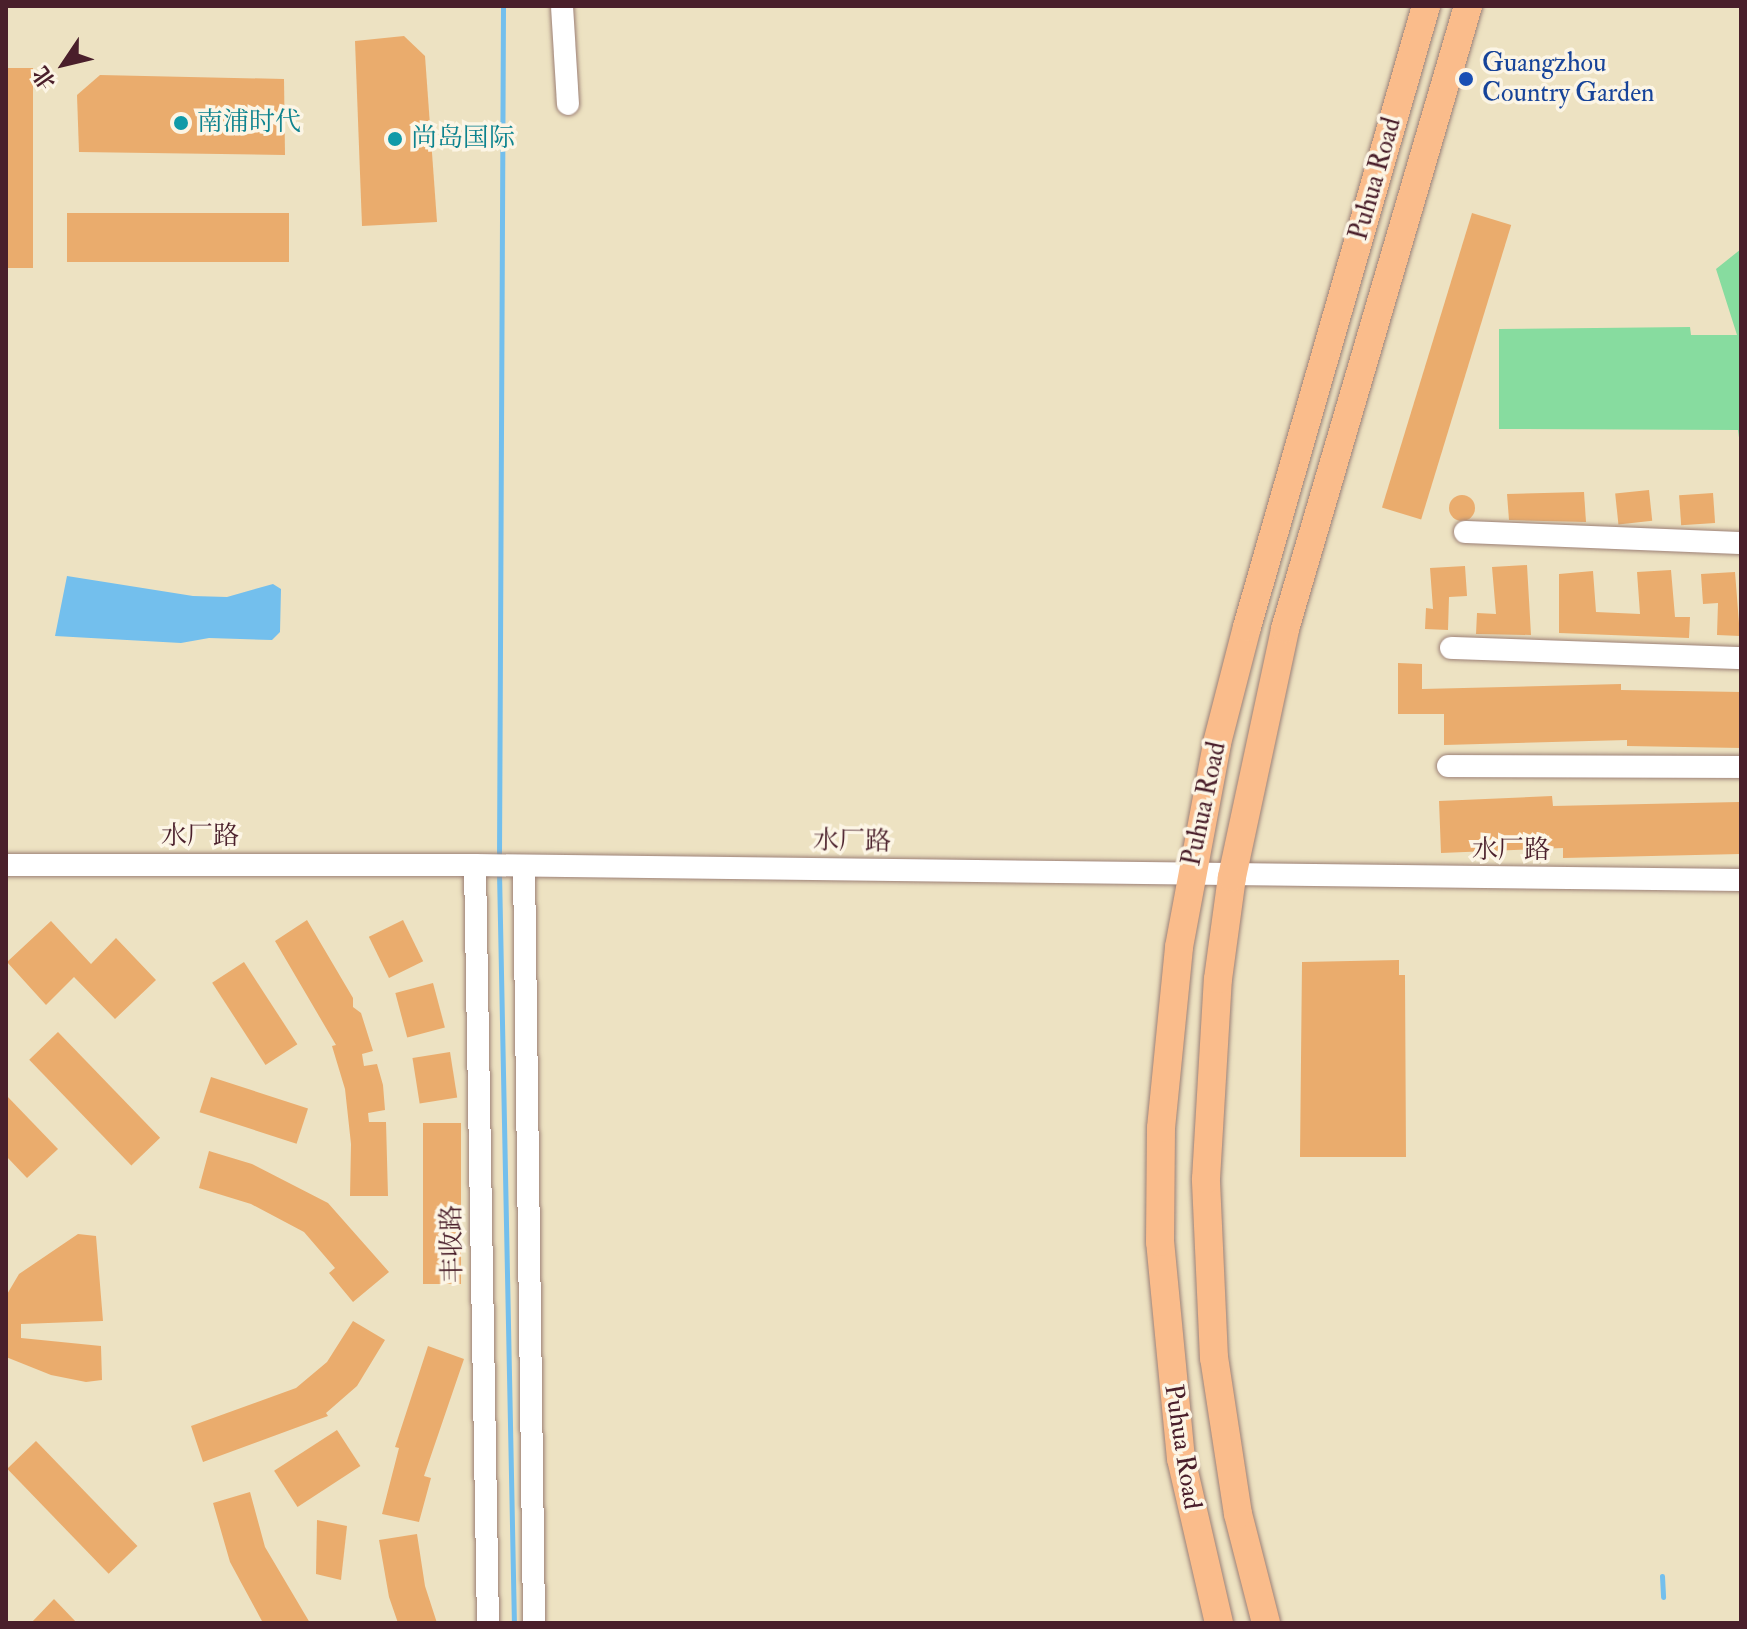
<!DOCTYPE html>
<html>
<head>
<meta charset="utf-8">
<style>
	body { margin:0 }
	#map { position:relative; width:1747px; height:1629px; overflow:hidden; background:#ede2c2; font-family:"IM FELL Double Pica","Noto Serif SC",serif }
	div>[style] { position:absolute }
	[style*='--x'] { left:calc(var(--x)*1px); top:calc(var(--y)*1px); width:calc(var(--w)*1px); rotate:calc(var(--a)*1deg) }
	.green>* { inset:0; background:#87dc9f }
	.water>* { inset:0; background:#73bfed }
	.stream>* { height:5px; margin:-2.5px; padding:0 2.5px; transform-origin:2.5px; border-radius:2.5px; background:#73bfed }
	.building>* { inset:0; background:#eaac6d; transform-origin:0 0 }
	.round { border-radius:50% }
	.roads { filter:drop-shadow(0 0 2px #9c8076) drop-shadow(0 0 2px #9c8076) }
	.minor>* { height:22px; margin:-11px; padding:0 11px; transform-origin:11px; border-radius:11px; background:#fff }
	.major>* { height:28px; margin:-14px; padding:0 14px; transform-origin:14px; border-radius:14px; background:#fabc8b }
	.dots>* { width:22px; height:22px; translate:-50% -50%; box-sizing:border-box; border:4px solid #fcf5e5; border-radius:50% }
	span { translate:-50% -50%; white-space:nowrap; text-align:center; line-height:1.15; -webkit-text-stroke:7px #fcf5e5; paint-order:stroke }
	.transit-label { font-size:26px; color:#164399 }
	.left { translate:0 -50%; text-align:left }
	.culture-label { font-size:26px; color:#0d838f }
	.street-label { font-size:26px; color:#4a1f2b }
	.frame { position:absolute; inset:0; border:8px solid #4a1f2b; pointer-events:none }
	.north { position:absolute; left:24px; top:24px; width:80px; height:80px; -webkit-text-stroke:6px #fcf5e5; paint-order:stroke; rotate:235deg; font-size:22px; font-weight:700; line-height:32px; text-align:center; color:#4a1f2b }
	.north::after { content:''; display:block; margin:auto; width:28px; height:36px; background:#4a1f2b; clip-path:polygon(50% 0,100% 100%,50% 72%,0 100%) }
</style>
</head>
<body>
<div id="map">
	<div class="green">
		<i style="clip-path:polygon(1741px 249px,1741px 453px,1738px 430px,1499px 429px,1499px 329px,1690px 327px,1691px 335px,1737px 335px,1716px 269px)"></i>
	</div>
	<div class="water">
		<i style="clip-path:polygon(67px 576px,193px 596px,227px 597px,273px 584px,281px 589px,280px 632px,272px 640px,209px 638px,181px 643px,55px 636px)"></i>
	</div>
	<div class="stream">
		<i style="--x:499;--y:858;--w:852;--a:-89.73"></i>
		<i style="--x:499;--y:872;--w:751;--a:88.86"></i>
		<i style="--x:1662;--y:1576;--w:21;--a:87"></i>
	</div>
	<div class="building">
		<i style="clip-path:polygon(404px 36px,425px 56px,437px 222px,362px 226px,355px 41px)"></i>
		<i style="left:33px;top:68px;width:200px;height:27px;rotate:90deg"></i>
		<i style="clip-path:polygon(100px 75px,284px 79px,285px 155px,79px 152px,77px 95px)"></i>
		<i style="left:67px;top:213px;width:222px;height:49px"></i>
		<i style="left:1472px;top:213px;width:41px;height:308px;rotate:17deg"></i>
		<i style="left:1649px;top:490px;width:31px;height:34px;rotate:84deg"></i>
		<i style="clip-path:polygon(1584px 492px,1586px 522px,1509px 520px,1507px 494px)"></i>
		<i style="left:1713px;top:493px;width:30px;height:34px;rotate:86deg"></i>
		<i class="round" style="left:1449px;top:495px;width:26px;height:26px"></i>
		<i style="clip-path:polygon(1527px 565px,1531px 635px,1476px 634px,1477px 613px,1496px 614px,1492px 567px)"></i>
		<i style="clip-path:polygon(1465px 566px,1467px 596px,1449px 597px,1448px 630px,1425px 629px,1426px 608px,1433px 609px,1430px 568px)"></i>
		<i style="clip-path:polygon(1671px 570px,1675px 617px,1690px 617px,1689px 638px,1559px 633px,1559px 574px,1593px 571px,1596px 612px,1640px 614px,1637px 572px)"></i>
		<i style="clip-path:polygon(1735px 572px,1740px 636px,1717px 635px,1718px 603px,1703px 604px,1701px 574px)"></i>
		<i style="clip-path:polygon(1398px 663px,1422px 664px,1422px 689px,1621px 684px,1621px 690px,1741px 692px,1741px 748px,1627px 746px,1627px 740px,1444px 745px,1444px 714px,1398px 714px)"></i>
		<i style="clip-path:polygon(1552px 796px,1553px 806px,1739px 802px,1740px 854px,1563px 858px,1563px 848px,1441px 853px,1439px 801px)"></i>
		<i style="clip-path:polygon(307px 920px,353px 998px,353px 1007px,361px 1013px,373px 1051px,362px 1054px,364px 1066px,377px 1064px,383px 1085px,385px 1110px,368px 1113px,369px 1122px,386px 1122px,388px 1196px,350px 1196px,351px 1144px,345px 1089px,332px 1046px,336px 1045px,275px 941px)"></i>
		<i style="left:403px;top:920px;width:46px;height:38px;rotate:64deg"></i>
		<i style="clip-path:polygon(51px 921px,91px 964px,116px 938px,156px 980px,115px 1019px,74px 977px,46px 1005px,7px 962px)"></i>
		<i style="clip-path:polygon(1399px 960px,1399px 975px,1405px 975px,1406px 1157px,1300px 1157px,1302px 962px)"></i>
		<i style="left:244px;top:962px;width:98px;height:38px;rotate:57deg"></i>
		<i style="left:433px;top:983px;width:46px;height:39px;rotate:75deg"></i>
		<i style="left:58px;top:1032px;width:147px;height:40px;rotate:46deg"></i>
		<i style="left:450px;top:1052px;width:46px;height:38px;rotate:81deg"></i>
		<i style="left:211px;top:1077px;width:102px;height:37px;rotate:18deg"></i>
		<i style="clip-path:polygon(6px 1095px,58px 1149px,27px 1178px,6px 1156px)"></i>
		<i style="left:423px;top:1123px;width:38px;height:161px"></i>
		<i style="clip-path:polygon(209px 1151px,252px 1164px,328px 1203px,389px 1272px,353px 1302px,329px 1273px,335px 1268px,304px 1232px,251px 1204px,199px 1188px)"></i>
		<i style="clip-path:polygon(78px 1234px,96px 1236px,103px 1321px,21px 1324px,21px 1338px,101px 1346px,102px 1380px,86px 1382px,51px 1375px,6px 1357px,6px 1296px,19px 1274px)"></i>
		<i style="clip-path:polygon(353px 1321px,385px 1340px,357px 1386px,326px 1413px,328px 1416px,203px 1462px,191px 1426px,296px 1388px,327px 1362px)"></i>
		<i style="clip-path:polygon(428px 1346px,464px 1359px,424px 1476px,431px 1478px,419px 1522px,382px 1514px,399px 1448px,395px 1447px)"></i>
		<i style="left:337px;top:1430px;width:43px;height:75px;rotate:57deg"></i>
		<i style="left:36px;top:1441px;width:146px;height:40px;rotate:46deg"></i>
		<i style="clip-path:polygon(250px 1492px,265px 1547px,310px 1623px,263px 1623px,230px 1562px,213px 1503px)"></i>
		<i style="clip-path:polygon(317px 1520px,347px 1526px,341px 1580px,316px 1574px)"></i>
		<i style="clip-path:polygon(417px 1534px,425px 1586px,437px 1623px,398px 1623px,389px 1597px,379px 1540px)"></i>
		<i style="clip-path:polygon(54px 1599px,77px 1623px,31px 1623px)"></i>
	</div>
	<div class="roads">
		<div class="minor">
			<i style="--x:562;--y:6;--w:98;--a:86.5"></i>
			<i style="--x:1465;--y:532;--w:276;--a:2.3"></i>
			<i style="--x:1451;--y:648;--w:290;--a:2"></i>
			<i style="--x:1448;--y:766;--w:293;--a:0.2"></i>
			<i style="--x:6;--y:865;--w:469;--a:0"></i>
			<i style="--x:475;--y:865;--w:1266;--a:0.68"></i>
			<i style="--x:475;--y:865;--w:758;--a:89.02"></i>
			<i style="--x:524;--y:866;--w:757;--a:89.24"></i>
		</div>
		<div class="major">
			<i style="--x:1219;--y:1623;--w:168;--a:-103"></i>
			<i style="--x:1181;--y:1459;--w:218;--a:-95.5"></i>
			<i style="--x:1160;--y:1242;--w:114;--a:-89.5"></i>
			<i style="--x:1161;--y:1128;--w:182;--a:-84.3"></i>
			<i style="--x:1179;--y:947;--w:208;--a:-79.4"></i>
			<i style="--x:1217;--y:743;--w:120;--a:-75.5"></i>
			<i style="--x:1247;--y:627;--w:646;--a:-73.92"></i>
			<i style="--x:1266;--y:1623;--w:113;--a:-104.4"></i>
			<i style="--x:1238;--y:1514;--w:158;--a:-98.7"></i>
			<i style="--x:1214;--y:1358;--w:179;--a:-92.6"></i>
			<i style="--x:1206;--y:1179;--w:200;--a:-86.6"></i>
			<i style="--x:1218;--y:979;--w:103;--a:-82.2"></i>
			<i style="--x:1232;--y:877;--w:254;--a:-77.9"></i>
			<i style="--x:1285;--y:629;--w:649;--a:-73.63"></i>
		</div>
	</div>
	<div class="dots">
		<i style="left:1466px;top:79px;background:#1a4fb4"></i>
		<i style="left:181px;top:123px;background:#0f9aa8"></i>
		<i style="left:395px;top:139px;background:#0f9aa8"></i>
	</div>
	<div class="transit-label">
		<span class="left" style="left:1482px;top:79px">Guangzhou<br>Country Garden</span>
	</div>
	<div class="culture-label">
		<span class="left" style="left:197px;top:123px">南浦时代</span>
		<span class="left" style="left:411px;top:139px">尚岛国际</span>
	</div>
	<div class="street-label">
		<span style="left:1376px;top:179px;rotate:-74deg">Puhua Road</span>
		<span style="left:1205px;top:804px;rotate:-78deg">Puhua Road</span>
		<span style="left:200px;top:837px">水厂路</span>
		<span style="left:852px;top:842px;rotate:1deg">水厂路</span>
		<span style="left:1511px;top:851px">水厂路</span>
		<span style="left:453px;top:1244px;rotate:-91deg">丰收路</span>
		<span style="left:1182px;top:1447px;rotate:81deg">Puhua Road</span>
	</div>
	<div class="frame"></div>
	<div class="north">北</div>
</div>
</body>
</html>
